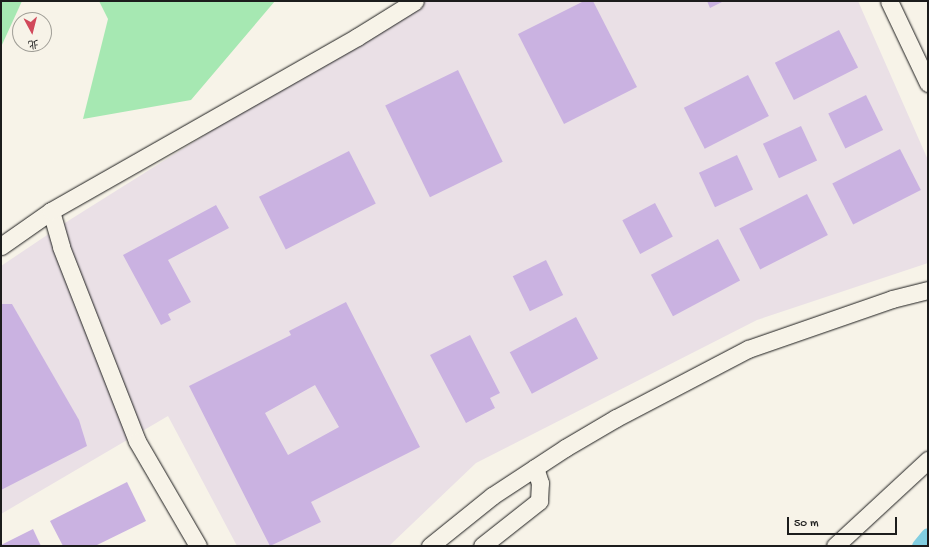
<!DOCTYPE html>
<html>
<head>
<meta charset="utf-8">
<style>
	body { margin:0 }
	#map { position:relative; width:929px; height:547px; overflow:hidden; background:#f7f3e8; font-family:"Gochi Hand","LXGW WenKai TC",sans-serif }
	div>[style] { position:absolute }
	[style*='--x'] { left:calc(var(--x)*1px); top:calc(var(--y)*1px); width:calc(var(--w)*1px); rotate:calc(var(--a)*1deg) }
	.built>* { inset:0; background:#eae0e6 }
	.green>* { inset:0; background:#a6e8b2 }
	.canal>* { height:15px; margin:-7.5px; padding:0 7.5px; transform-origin:7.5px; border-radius:7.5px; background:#82cee1 }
	.building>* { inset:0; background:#cab2e1; transform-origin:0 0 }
	.roads { filter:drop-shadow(0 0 1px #1c1c1c) drop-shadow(0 0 1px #1c1c1c) }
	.minor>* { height:17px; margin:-8.5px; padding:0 8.5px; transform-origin:8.5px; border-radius:8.5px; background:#f7f3e8 }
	span { translate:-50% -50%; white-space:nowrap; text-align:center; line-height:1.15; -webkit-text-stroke:3px #f7f3e8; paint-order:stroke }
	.frame { position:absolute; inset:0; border:2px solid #1c1c1c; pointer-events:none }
	.north { position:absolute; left:12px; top:12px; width:40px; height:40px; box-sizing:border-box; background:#f7f3e8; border:1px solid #9f9d96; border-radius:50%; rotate:173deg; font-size:11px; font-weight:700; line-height:16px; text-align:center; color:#1c1c1c }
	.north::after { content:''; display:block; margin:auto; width:14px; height:18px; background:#d1495b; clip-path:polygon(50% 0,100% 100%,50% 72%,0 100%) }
	.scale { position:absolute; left:787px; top:517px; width:110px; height:18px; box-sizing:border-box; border:2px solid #1c1c1c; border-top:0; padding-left:5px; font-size:12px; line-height:14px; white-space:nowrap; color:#1c1c1c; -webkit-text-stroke:3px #f7f3e8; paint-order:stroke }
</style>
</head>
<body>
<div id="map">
	<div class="built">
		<i style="clip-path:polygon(418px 1px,858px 1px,928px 160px,928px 263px,757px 320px,476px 463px,389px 546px,237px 546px,168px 416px,1px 514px,1px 266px,68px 221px)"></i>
	</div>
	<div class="green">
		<i style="clip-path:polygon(1px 1px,22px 1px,1px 47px)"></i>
		<i style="clip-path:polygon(99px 1px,275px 1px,191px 100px,83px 119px,108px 19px)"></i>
	</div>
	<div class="canal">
		<i style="--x:919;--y:546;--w:14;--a:-51"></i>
	</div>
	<div class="building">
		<i style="clip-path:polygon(584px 1px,593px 1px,637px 87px,564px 124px,518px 34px)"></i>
		<i style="clip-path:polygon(707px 1px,724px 1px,710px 8px)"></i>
		<i style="left:839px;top:30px;width:42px;height:72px;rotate:63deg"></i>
		<i style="left:458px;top:70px;width:102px;height:81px;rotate:64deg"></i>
		<i style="left:748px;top:75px;width:46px;height:72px;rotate:63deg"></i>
		<i style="left:866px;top:95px;width:39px;height:42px;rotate:64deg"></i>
		<i style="left:801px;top:126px;width:38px;height:42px;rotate:65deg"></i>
		<i style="left:900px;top:149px;width:46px;height:76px;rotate:63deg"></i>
		<i style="left:349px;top:151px;width:59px;height:101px;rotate:63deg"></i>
		<i style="left:737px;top:155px;width:38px;height:42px;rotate:65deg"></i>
		<i style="left:807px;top:194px;width:46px;height:76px;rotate:63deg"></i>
		<i style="left:655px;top:203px;width:38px;height:37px;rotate:62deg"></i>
		<i style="clip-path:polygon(216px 205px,229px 228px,168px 260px,191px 302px,168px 314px,171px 320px,161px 325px,123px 255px)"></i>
		<i style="left:718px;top:239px;width:47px;height:76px;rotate:62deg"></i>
		<i style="left:546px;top:260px;width:39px;height:37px;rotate:64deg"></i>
		<i style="clip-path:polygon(evenodd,346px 302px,420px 447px,311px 502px,321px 522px,270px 546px,189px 386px,291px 335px,289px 331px,346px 302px,315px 385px,339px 427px,288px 455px,265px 413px,315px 385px)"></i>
		<i style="clip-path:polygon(1px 304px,12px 304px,79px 420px,87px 446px,1px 490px)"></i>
		<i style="left:576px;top:317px;width:47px;height:75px;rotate:62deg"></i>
		<i style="clip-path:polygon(470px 335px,500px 393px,490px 398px,495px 408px,466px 423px,430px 355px)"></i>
		<i style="clip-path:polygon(127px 482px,146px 521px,95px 546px,63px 546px,50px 521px)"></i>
		<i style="clip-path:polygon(33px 529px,41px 546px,1px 546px,1px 545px)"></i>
	</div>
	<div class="roads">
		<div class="minor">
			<i style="--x:889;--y:1;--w:91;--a:64.6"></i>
			<i style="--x:51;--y:211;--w:37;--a:74"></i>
			<i style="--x:61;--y:247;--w:208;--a:68.6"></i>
			<i style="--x:137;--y:441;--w:121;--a:59.8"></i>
			<i style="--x:1;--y:246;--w:61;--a:-35"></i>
			<i style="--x:51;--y:211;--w:352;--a:-29.6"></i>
			<i style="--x:357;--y:37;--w:68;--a:-31.8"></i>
			<i style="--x:430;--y:546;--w:80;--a:-38.9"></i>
			<i style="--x:492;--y:496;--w:87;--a:-33.3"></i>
			<i style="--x:565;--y:448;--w:59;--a:-30.5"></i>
			<i style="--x:616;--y:418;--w:149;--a:-27.6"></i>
			<i style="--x:748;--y:349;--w:152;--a:-19.1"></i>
			<i style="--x:892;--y:299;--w:37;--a:-14"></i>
			<i style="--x:482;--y:546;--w:73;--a:-38.3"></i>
			<i style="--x:539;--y:501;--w:18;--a:-87"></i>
			<i style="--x:540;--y:483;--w:16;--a:-108"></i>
			<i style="--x:835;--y:546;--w:127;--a:-42.8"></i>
		</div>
	</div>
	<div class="frame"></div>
	<div class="north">北</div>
	<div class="scale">50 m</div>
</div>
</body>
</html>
